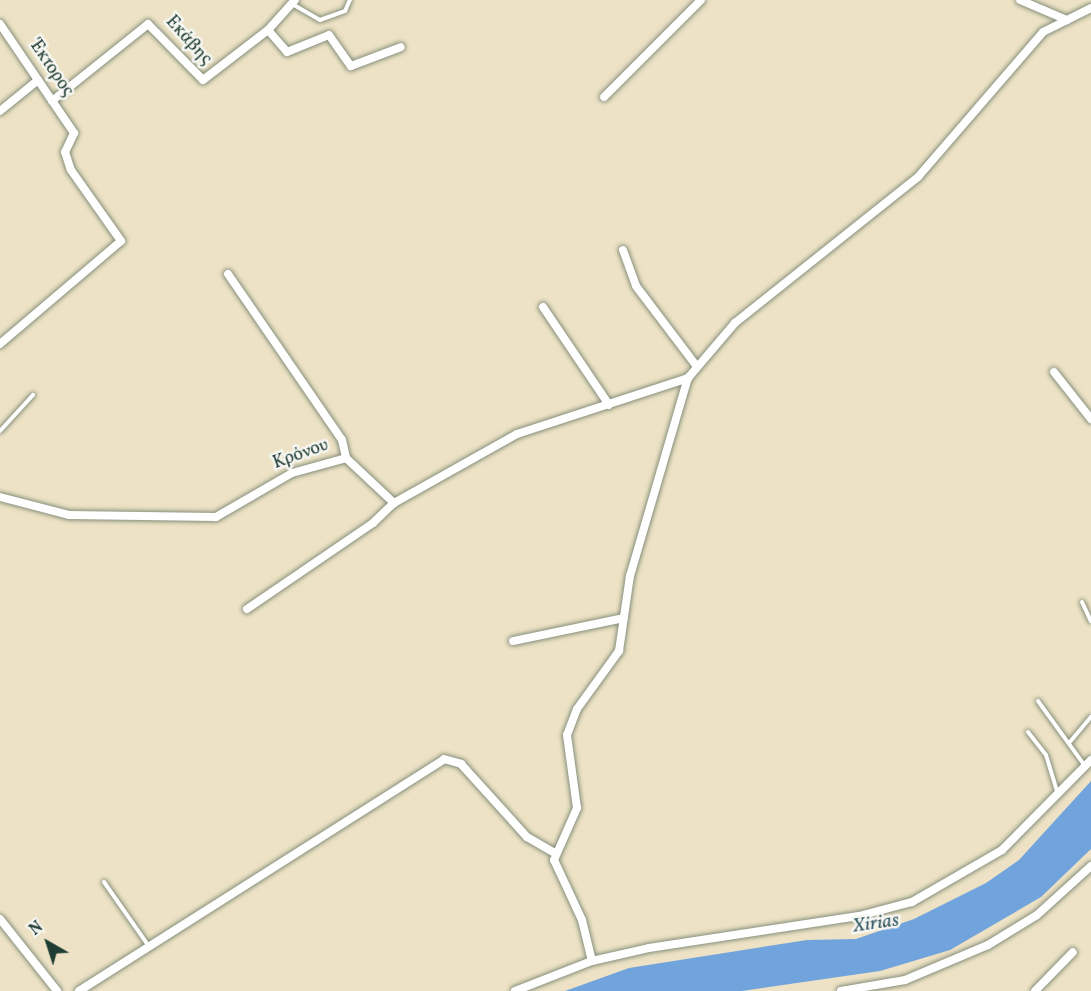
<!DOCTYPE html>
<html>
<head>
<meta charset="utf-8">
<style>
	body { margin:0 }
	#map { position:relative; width:1091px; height:991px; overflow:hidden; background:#ede2c5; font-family:Vollkorn,serif }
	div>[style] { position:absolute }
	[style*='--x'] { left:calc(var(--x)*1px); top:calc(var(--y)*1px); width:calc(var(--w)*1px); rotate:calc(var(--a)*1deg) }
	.water>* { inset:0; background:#71a3dc }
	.roads { filter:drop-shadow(0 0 2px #86907c) drop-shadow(0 0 2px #86907c) }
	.lane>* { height:4px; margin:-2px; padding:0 2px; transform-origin:2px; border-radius:2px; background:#fff }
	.street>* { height:8px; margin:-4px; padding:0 4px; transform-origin:4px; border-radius:4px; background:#fff }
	span { translate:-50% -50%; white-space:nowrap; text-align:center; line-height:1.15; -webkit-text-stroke:5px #f6f6f2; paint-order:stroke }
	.street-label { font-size:18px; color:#1f3d34 }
	.water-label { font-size:20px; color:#385c66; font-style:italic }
	.north { position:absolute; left:18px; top:913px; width:60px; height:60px; -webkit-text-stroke:4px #f6f6f2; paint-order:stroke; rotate:321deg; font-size:16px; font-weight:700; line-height:24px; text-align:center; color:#1f3d34 }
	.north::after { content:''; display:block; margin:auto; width:21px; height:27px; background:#1f3d34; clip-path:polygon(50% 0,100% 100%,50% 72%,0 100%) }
</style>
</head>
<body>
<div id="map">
	<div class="water">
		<i style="clip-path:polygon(1091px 781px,1091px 849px,1041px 897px,950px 950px,880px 971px,742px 991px,565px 991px,629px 968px,807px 940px,856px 939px,914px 919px,986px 883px,1019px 860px)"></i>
	</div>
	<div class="roads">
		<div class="lane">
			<i style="--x:294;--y:5;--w:30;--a:30"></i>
			<i style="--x:320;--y:20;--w:27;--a:-20"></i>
			<i style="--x:345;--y:11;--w:12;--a:-66"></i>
			<i style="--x:0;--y:431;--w:49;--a:-47.5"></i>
			<i style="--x:1082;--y:602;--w:21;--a:65"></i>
			<i style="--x:1038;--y:701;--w:80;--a:54.1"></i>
			<i style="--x:1028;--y:732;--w:29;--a:52"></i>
			<i style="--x:1046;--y:755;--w:39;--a:73"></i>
			<i style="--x:1069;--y:743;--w:34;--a:-50"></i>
			<i style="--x:104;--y:882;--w:77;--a:55.1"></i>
		</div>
		<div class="street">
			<i style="--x:1020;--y:0;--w:51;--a:23.1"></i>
			<i style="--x:0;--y:24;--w:132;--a:55.8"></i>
			<i style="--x:74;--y:133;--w:21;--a:115"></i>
			<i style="--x:65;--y:152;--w:19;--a:72"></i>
			<i style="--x:71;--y:170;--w:87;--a:54.8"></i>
			<i style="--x:121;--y:241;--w:159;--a:139.6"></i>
			<i style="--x:268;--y:30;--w:29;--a:49"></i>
			<i style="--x:287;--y:52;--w:45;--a:-22"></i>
			<i style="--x:329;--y:35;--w:38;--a:55"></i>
			<i style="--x:351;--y:66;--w:53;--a:-20.8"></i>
			<i style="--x:604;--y:97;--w:137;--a:-45"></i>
			<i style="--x:52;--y:101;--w:123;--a:-38.7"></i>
			<i style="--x:148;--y:24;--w:78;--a:45.5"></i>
			<i style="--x:203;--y:80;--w:82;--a:-37.6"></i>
			<i style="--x:268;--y:30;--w:40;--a:-48"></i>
			<i style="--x:0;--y:111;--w:49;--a:-39.2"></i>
			<i style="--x:623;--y:250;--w:38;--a:70"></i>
			<i style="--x:636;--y:286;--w:98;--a:52.9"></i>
			<i style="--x:228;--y:274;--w:201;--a:55.5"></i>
			<i style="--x:342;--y:440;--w:18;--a:77"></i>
			<i style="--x:543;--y:307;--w:118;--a:56"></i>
			<i style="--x:1054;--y:372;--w:60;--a:51.8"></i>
			<i style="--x:0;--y:497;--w:71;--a:14.6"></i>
			<i style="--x:69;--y:515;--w:147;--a:0.8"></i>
			<i style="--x:216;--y:517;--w:88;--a:-30.1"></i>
			<i style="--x:292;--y:473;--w:56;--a:-15.5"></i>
			<i style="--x:346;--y:458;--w:66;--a:43.2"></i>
			<i style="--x:394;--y:503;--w:141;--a:-29.3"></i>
			<i style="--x:517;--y:434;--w:180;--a:-18.1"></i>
			<i style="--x:247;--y:609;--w:153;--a:-34.3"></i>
			<i style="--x:373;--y:523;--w:29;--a:-44"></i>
			<i style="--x:513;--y:641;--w:113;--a:-11.7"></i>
			<i style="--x:0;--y:919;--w:92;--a:51.6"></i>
			<i style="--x:592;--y:961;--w:42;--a:-103.7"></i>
			<i style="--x:582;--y:920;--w:66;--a:-115"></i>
			<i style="--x:554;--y:860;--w:57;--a:-66.1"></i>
			<i style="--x:577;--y:808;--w:74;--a:-97.8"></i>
			<i style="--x:567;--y:735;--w:28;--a:-69"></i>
			<i style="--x:577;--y:709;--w:72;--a:-54.1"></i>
			<i style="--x:619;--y:651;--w:76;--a:-81.7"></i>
			<i style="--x:630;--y:576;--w:206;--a:-73.7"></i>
			<i style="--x:688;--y:378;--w:72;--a:-49.5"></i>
			<i style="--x:735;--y:323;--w:234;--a:-38.6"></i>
			<i style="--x:918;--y:177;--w:191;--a:-49.2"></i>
			<i style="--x:1043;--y:32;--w:54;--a:-26.6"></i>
			<i style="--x:79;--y:991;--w:432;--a:-32.4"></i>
			<i style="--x:444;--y:759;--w:18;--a:16"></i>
			<i style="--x:461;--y:764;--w:98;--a:47.9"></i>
			<i style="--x:527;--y:837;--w:34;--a:30"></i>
			<i style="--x:515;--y:991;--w:83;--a:-21.3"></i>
			<i style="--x:592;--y:961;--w:58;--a:-12.8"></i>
			<i style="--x:649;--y:948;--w:212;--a:-8.7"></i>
			<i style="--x:859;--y:916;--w:55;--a:-14.8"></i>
			<i style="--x:912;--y:902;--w:104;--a:-30"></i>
			<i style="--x:1002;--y:850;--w:127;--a:-45.3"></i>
			<i style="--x:841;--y:991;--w:65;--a:-9.8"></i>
			<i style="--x:905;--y:980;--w:90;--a:-22.9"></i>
			<i style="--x:988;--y:945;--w:57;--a:-31.5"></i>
			<i style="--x:1037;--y:915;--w:73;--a:-42.2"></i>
			<i style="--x:1035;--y:991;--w:54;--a:-45.7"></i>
		</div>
	</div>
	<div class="street-label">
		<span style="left:188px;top:41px;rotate:48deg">Εκάβης</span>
		<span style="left:51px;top:69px;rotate:56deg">Έκτορος</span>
		<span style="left:301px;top:455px;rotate:-20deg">Κρόνου</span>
	</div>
	<div class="water-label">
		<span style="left:876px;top:924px;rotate:-8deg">Xirias</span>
	</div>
	<div class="north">N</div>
</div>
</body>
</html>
